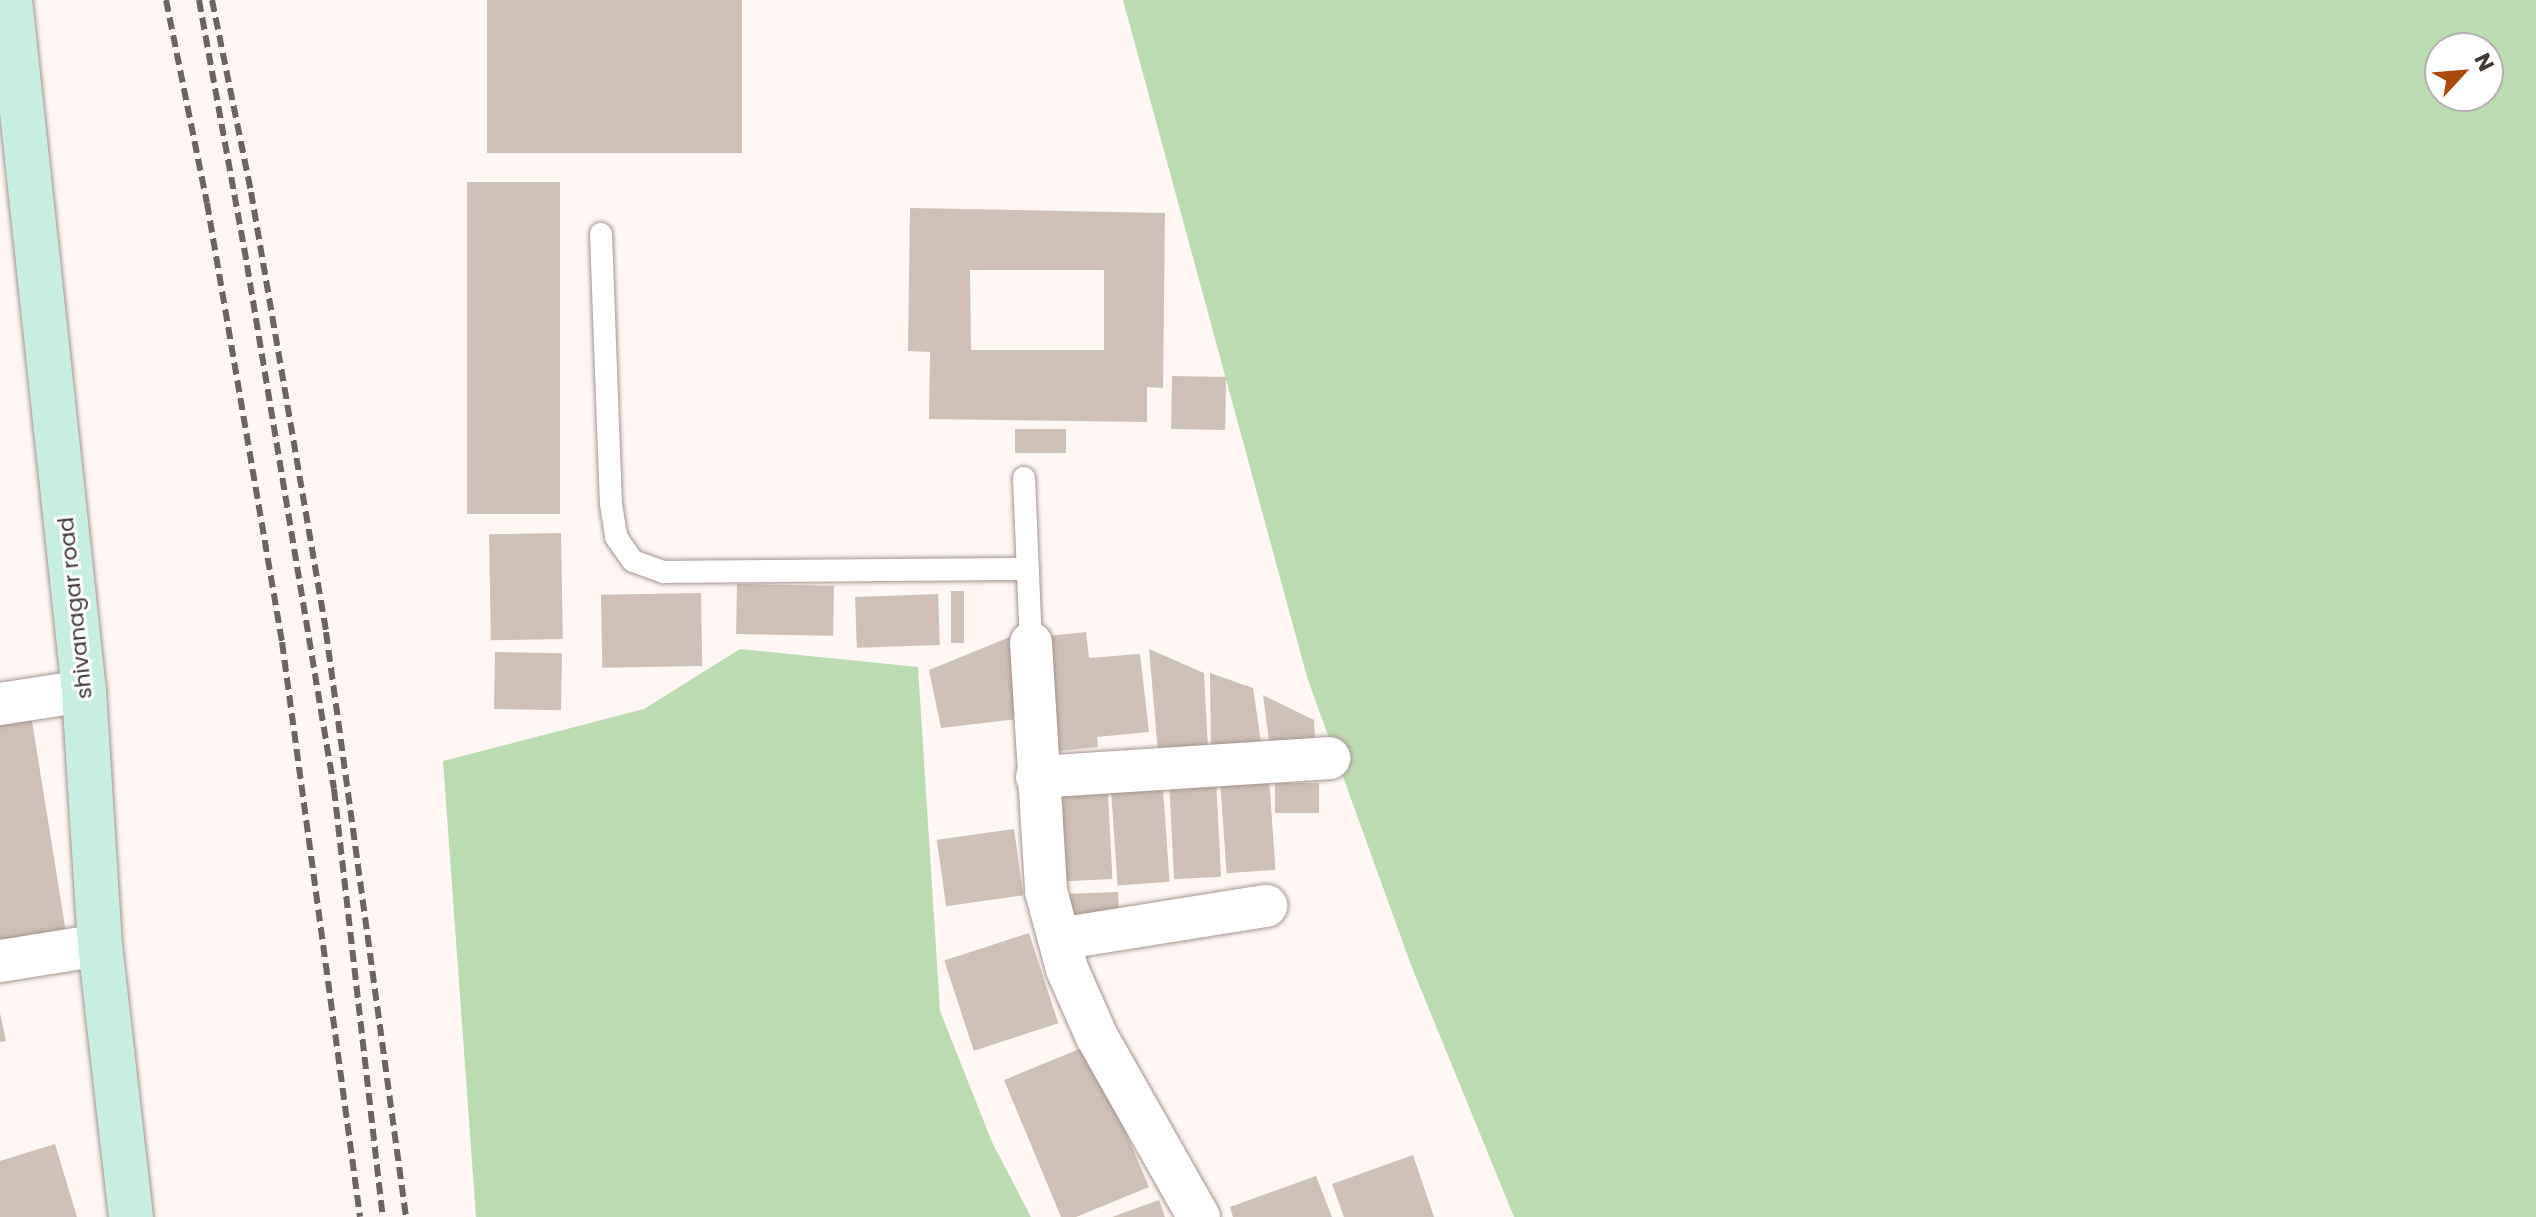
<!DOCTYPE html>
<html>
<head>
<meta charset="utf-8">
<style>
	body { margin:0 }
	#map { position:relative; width:2536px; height:1217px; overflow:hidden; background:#fef7f4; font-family:Poppins,sans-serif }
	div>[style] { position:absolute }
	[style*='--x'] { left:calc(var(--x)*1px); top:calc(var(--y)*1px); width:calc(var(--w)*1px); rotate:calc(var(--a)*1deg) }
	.green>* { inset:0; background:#bbdbb0 }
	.building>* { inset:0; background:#cfc0b7; transform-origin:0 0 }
	.roads { filter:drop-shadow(0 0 2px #a4948e) drop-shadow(0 0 2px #a4948e) }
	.lane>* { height:22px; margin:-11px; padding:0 11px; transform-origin:11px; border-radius:11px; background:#fff }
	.street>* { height:42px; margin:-21px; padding:0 21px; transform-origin:21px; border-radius:21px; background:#fff }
	.secondary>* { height:44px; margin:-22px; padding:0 22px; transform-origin:22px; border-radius:22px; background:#c6efe2 }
	.rail>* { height:6px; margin-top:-3px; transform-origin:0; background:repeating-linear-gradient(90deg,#6b6461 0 12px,transparent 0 18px) }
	span { translate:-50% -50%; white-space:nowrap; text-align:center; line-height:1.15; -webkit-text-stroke:6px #fff; paint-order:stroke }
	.street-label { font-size:22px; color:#403936 }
	.north { position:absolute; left:2424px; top:32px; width:80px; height:80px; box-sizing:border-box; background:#fff; border:2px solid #b3b0af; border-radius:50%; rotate:64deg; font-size:22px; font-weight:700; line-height:32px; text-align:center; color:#403936 }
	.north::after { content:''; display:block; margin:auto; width:28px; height:36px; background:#ac4a0d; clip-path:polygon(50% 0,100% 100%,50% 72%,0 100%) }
</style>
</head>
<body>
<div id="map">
	<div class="green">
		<i style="clip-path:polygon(evenodd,1123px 0,2536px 0,2536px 1217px,1514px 1217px,1411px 965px,1307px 677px,1123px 0,2440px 48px,2488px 48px,2488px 96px,2440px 96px,2440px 48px)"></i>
		<i style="clip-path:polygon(740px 649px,918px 667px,940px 1011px,992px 1142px,1031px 1217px,476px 1217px,443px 761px,644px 709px)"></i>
	</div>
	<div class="building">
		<i style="left:487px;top:0;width:255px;height:153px"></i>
		<i style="left:467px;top:182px;width:93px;height:332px"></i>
		<i style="clip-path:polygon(evenodd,910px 208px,1165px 213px,1163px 388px,1147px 387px,1147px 422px,929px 419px,930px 352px,908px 351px,910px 208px,970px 270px,1104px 270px,1104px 350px,971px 350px,970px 270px)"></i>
		<i style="left:1172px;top:376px;width:54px;height:53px;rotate:1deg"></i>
		<i style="left:1066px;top:429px;width:24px;height:51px;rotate:90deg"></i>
		<i style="left:561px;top:533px;width:106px;height:72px;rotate:89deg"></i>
		<i style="left:737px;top:584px;width:97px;height:50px;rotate:1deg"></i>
		<i style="left:951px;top:591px;width:13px;height:52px"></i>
		<i style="left:701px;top:593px;width:73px;height:100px;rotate:89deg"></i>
		<i style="left:938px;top:594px;width:51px;height:83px;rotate:88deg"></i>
		<i style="clip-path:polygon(1086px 632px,1089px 658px,1140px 654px,1149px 732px,1097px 737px,1098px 747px,1051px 752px,1038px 637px)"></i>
		<i style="clip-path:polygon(1010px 637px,1019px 719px,941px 728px,929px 670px)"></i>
		<i style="clip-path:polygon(1149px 649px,1204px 673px,1208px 749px,1158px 752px)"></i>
		<i style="left:495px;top:652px;width:67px;height:57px;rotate:1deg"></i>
		<i style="clip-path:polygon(1210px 673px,1253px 688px,1261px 742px,1211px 753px)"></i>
		<i style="clip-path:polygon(1263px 695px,1314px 720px,1315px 738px,1269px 741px)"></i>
		<i style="clip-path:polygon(31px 715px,68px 945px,0 956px,0 720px)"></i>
		<i style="left:1269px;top:777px;width:93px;height:49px;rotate:86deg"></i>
		<i style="left:1216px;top:780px;width:97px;height:47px;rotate:87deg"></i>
		<i style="left:1275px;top:783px;width:44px;height:30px"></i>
		<i style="left:1163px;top:788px;width:94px;height:52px;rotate:86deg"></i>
		<i style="left:1108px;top:794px;width:85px;height:52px;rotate:87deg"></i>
		<i style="left:1014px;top:829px;width:67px;height:78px;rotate:82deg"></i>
		<i style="left:1118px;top:892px;width:28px;height:48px;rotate:88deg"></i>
		<i style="left:1029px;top:933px;width:95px;height:89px;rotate:72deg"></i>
		<i style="clip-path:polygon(0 1013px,6px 1041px,0 1042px)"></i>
		<i style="clip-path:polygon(1089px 1045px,1149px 1187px,1076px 1217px,1061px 1217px,1004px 1080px)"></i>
		<i style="clip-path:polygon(55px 1144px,77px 1217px,0 1217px,0 1161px)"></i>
		<i style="clip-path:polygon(1413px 1155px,1434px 1217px,1344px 1217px,1332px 1184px)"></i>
		<i style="clip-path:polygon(1316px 1176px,1332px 1217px,1233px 1217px,1230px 1207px)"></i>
		<i style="clip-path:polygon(1159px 1200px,1165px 1217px,1112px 1217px)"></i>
	</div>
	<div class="roads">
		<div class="lane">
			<i style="--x:601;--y:234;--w:270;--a:87.9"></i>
			<i style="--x:611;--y:504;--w:33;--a:81"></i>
			<i style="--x:616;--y:537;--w:29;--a:55"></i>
			<i style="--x:633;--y:561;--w:33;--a:20"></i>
			<i style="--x:664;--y:572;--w:364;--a:-0.5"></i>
			<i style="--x:1024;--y:478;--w:165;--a:87.6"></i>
		</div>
		<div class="street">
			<i style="--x:1031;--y:643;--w:248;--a:86.5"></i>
			<i style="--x:1046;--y:891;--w:81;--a:74.9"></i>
			<i style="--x:1067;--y:969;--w:74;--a:66.2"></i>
			<i style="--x:1097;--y:1037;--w:207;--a:60.5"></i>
			<i style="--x:0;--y:704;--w:85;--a:-8.8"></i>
			<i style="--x:1037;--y:777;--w:293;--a:-3.7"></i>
			<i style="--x:1059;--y:939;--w:210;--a:-9.1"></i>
			<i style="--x:0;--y:961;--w:101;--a:-9.1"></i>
		</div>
		<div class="secondary">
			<i style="--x:10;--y:0;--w:695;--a:83.89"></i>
			<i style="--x:84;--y:691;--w:255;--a:86.4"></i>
			<i style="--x:100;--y:945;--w:274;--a:83.5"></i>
		</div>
	</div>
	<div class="rail">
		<i style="--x:166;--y:0;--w:207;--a:78.6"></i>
		<i style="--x:207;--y:203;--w:445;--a:80.3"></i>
		<i style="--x:282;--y:642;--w:580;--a:82.27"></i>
		<i style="--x:199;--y:0;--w:269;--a:79.7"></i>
		<i style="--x:247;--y:265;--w:531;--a:80.57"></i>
		<i style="--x:334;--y:789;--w:431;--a:83.5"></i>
		<i style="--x:212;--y:0;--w:196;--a:78.5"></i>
		<i style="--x:251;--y:192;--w:446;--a:80.3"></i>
		<i style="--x:326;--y:632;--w:590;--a:82.21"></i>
	</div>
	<div class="street-label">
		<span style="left:75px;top:608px;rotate:-96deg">shivanagar road</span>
	</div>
	<div class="north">N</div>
</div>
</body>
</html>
